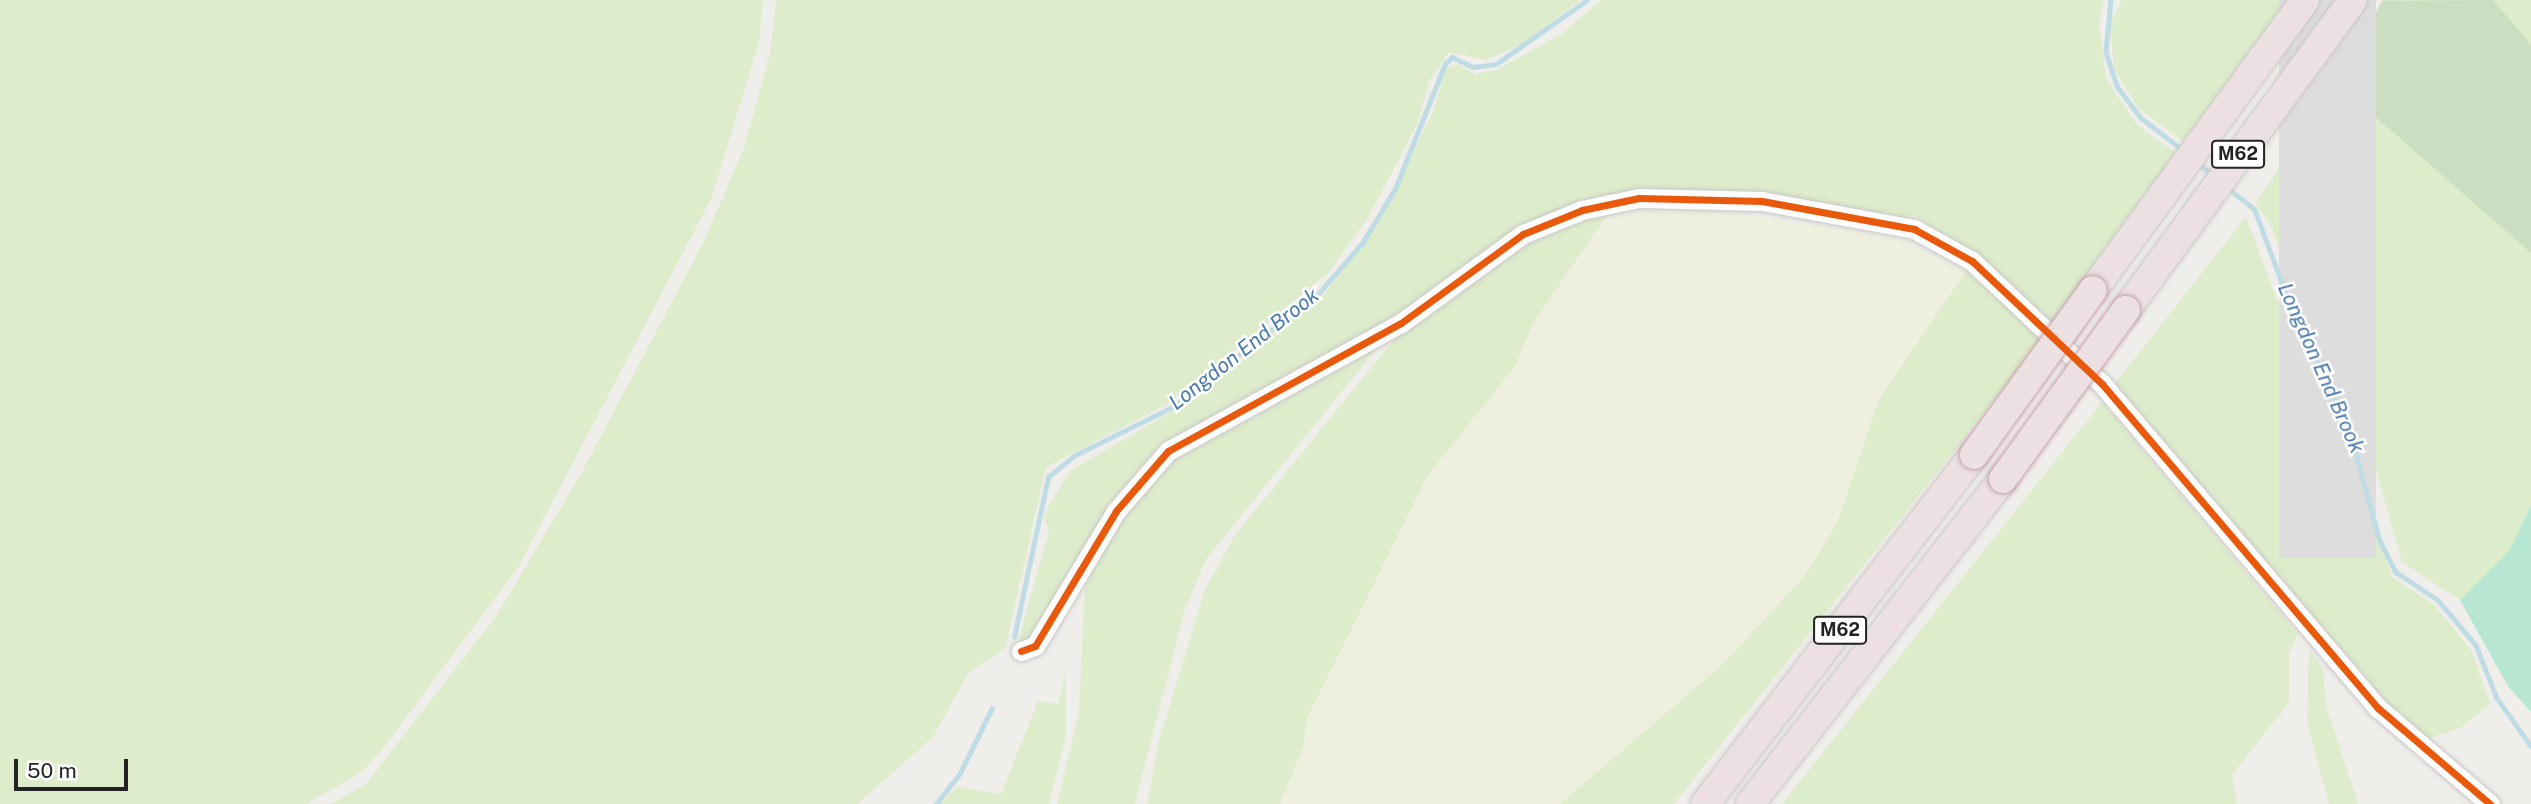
<!DOCTYPE html>
<html>
<head>
<meta charset="utf-8">
<style>
	body { margin:0 }
	#map { position:relative; width:2531px; height:804px; overflow:hidden; background:#f0eeeb; font-family:"Public Sans",sans-serif }
	div>[style] { position:absolute }
	[style*='--x'] { left:calc(var(--x)*1px); top:calc(var(--y)*1px); width:calc(var(--w)*1px); rotate:calc(var(--a)*1deg) }
	.farmland>* { inset:0; background:#efefdf }
	.grass>* { inset:0; background:#ddeccb }
	.forest>* { inset:0; background:#cbdec1 }
	.pitch>* { inset:0; background:#b7e6d2 }
	.pier>* { inset:0; background:#dedddd; transform-origin:0 0 }
	.stream>* { height:4.5px; margin:-2.25px; padding:0 2.25px; transform-origin:2.25px; border-radius:2.25px; background:#bfdbe3 }
	.roads { filter:drop-shadow(0 0 2px #c9c8c7) drop-shadow(0 0 2px #c9c8c7) }
	.minor>* { height:19px; margin:-9.5px; padding:0 9.5px; transform-origin:9.5px; border-radius:9.5px; background:#fdfcfc }
	.highway>* { height:28px; margin:-14px; padding:0 14px; transform-origin:14px; border-radius:14px; background:#ece0e2 }
	.bridges { filter:drop-shadow(0 0 2px #c5a2ac) drop-shadow(0 0 2px #c5a2ac) }
	.highway-bridge>* { height:28px; margin:-14px; padding:0 14px; transform-origin:14px; border-radius:14px; background:#ece0e2 }
	.cycleway>* { height:7px; margin:-3.5px; padding:0 3.5px; transform-origin:3.5px; border-radius:3.5px; background:#e8590c }
	span { translate:-50% -50%; white-space:nowrap; text-align:center; line-height:1.15; -webkit-text-stroke:5px #fff; paint-order:stroke }
	.shield-label span { padding:2px 5px; background:#fff; border:2px solid; border-radius:5px; -webkit-text-stroke-width:0 }
	.shield-label { font-size:18px; color:#222; font-weight:700 }
	.water-label { font-size:21px; color:#4a7aab; font-style:italic }
	.scale { position:absolute; left:14px; top:759px; width:114px; height:32px; box-sizing:border-box; border:4px solid #222; border-top:0; padding-left:9px; font-size:21px; line-height:24px; white-space:nowrap; color:#222; -webkit-text-stroke:5px #fff; paint-order:stroke }
</style>
</head>
<body>
<div id="map">
	<div class="farmland">
		<i style="clip-path:polygon(1666px 205px,1890px 236px,1966px 271px,1880px 398px,1837px 523px,1804px 577px,1722px 665px,1560px 804px,1281px 804px,1304px 745px,1306px 718px,1428px 475px,1516px 365px,1532px 325px,1606px 216px)"></i>
	</div>
	<div class="grass">
		<i style="clip-path:polygon(0 0,763px 0,759px 42px,711px 199px,519px 566px,381px 751px,362px 772px,306px 804px,0 804px)"></i>
		<i style="clip-path:polygon(776px 0,1581px 0,1519px 46px,1485px 60px,1449px 52px,1429px 81px,1417px 125px,1367px 219px,1328px 273px,1169px 403px,1046px 467px,1005px 649px,969px 672px,933px 737px,857px 804px,331px 804px,366px 784px,497px 615px,583px 470px,703px 243px,744px 148px,770px 54px)"></i>
		<i style="clip-path:polygon(1601px 0,2103px 0,2099px 23px,2106px 79px,2137px 125px,2184px 159px,2054px 327px,1914px 214px,1902px 221px,1750px 193px,1592px 200px,1140px 467px,1039px 635px,1016px 649px,1049px 531px,1043px 516px,1070px 471px,1181px 406px,1324px 295px,1388px 207px,1434px 109px,1445px 69px,1458px 64px,1475px 74px,1498px 69px,1562px 34px)"></i>
		<i style="clip-path:polygon(2122px 0,2287px 0,2192px 148px,2138px 108px,2114px 69px,2110px 24px)"></i>
		<i style="clip-path:polygon(2383px 0,2531px 0,2531px 505px,2510px 550px,2460px 600px,2402px 562px,2371px 452px,2312px 344px,2271px 226px,2255px 203px,2325px 103px)"></i>
		<i style="clip-path:polygon(1606px 216px,1532px 325px,1516px 365px,1428px 475px,1307px 718px,1304px 745px,1280px 804px,1147px 804px,1159px 740px,1205px 590px,1235px 535px,1401px 331px,1511px 252px,1564px 223px)"></i>
		<i style="clip-path:polygon(2246px 217px,2277px 300px,2353px 462px,2392px 577px,2434px 605px,2472px 651px,2490px 704px,2462px 727px,2421px 741px,2112px 387px)"></i>
		<i style="clip-path:polygon(1966px 271px,2043px 339px,1674px 804px,1560px 804px,1722px 665px,1804px 577px,1837px 523px,1880px 398px)"></i>
		<i style="clip-path:polygon(1385px 338px,1206px 559px,1184px 612px,1135px 804px,1057px 804px,1079px 712px,1086px 565px,1166px 460px,1257px 416px)"></i>
		<i style="clip-path:polygon(2102px 402px,2298px 634px,2289px 653px,2289px 702px,2232px 775px,2237px 804px,1782px 804px)"></i>
		<i style="clip-path:polygon(2309px 648px,2323px 669px,2326px 705px,2358px 804px,2329px 804px,2307px 722px)"></i>
		<i style="clip-path:polygon(1066px 671px,1066px 736px,1049px 804px,940px 804px,957px 787px,1001px 794px,1038px 701px,1058px 704px)"></i>
	</div>
	<div class="forest">
		<i style="clip-path:polygon(2493px 0,2531px 45px,2531px 253px,2337px 83px,2382px 1px)"></i>
	</div>
	<div class="pitch">
		<i style="clip-path:polygon(2531px 505px,2531px 712px,2508px 686px,2460px 600px,2510px 550px)"></i>
	</div>
	<div class="pier">
		<i style="left:2279px;top:0;width:97px;height:558px"></i>
	</div>
	<div class="stream">
		<i style="--x:2111;--y:0;--w:52;--a:95.5"></i>
		<i style="--x:2106;--y:52;--w:36;--a:72"></i>
		<i style="--x:2117;--y:86;--w:39;--a:53"></i>
		<i style="--x:2140;--y:117;--w:54;--a:37.5"></i>
		<i style="--x:2197;--y:162;--w:19;--a:39"></i>
		<i style="--x:2227;--y:187;--w:36;--a:39"></i>
		<i style="--x:2255;--y:210;--w:110;--a:69.7"></i>
		<i style="--x:2293;--y:313;--w:125;--a:63.8"></i>
		<i style="--x:2348;--y:425;--w:120;--a:74.6"></i>
		<i style="--x:2380;--y:541;--w:35;--a:63"></i>
		<i style="--x:2396;--y:572;--w:50;--a:33.7"></i>
		<i style="--x:2438;--y:600;--w:59;--a:49.8"></i>
		<i style="--x:2476;--y:645;--w:57;--a:68.4"></i>
		<i style="--x:2497;--y:698;--w:59;--a:54.7"></i>
		<i style="--x:1014;--y:637;--w:164;--a:-78"></i>
		<i style="--x:1048;--y:477;--w:35;--a:-39"></i>
		<i style="--x:1075;--y:455;--w:108;--a:-26.3"></i>
		<i style="--x:1172;--y:407;--w:187;--a:-37.8"></i>
		<i style="--x:1320;--y:292;--w:66;--a:-49.3"></i>
		<i style="--x:1363;--y:242;--w:62;--a:-58.9"></i>
		<i style="--x:1395;--y:189;--w:135;--a:-68.2"></i>
		<i style="--x:1445;--y:64;--w:10;--a:-45"></i>
		<i style="--x:1452;--y:57;--w:23;--a:25"></i>
		<i style="--x:1473;--y:67;--w:23;--a:-7"></i>
		<i style="--x:1496;--y:64;--w:111;--a:-35.1"></i>
		<i style="--x:936;--y:804;--w:39;--a:-52"></i>
		<i style="--x:960;--y:773;--w:72;--a:-63.8"></i>
	</div>
	<div class="roads">
		<div class="minor">
			<i style="--x:1021;--y:651;--w:15;--a:-20"></i>
			<i style="--x:1035;--y:646;--w:157;--a:-59"></i>
			<i style="--x:1116;--y:511;--w:79;--a:-49.1"></i>
			<i style="--x:1168;--y:451;--w:266;--a:-28.8"></i>
			<i style="--x:1401;--y:323;--w:151;--a:-36.1"></i>
			<i style="--x:1523;--y:234;--w:64;--a:-22.1"></i>
			<i style="--x:1582;--y:210;--w:58;--a:-11.9"></i>
			<i style="--x:1639;--y:198;--w:123;--a:1.4"></i>
			<i style="--x:1762;--y:201;--w:155;--a:10.4"></i>
			<i style="--x:1914;--y:229;--w:66;--a:28.9"></i>
			<i style="--x:1972;--y:261;--w:179;--a:43.4"></i>
			<i style="--x:2102;--y:384;--w:426;--a:49.6"></i>
			<i style="--x:2378;--y:708;--w:148;--a:40.6"></i>
		</div>
		<div class="highway">
			<i style="--x:2093;--y:290;--w:359;--a:-53.8"></i>
			<i style="--x:2126;--y:310;--w:384;--a:-53.8"></i>
			<i style="--x:1705;--y:804;--w:441;--a:-52.4"></i>
			<i style="--x:1750;--y:804;--w:412;--a:-52.1"></i>
		</div>
	</div>
	<div class="bridges">
		<div class="highway-bridge">
			<i style="--x:1974;--y:455;--w:203;--a:-54.2"></i>
			<i style="--x:2003;--y:479;--w:209;--a:-54"></i>
		</div>
	</div>
	<div class="cycleway">
		<i style="--x:1021;--y:651;--w:15;--a:-20"></i>
		<i style="--x:1035;--y:646;--w:157;--a:-59"></i>
		<i style="--x:1116;--y:511;--w:79;--a:-49.1"></i>
		<i style="--x:1168;--y:451;--w:266;--a:-28.8"></i>
		<i style="--x:1401;--y:323;--w:151;--a:-36.1"></i>
		<i style="--x:1523;--y:234;--w:64;--a:-22.1"></i>
		<i style="--x:1582;--y:210;--w:58;--a:-11.9"></i>
		<i style="--x:1639;--y:198;--w:123;--a:1.4"></i>
		<i style="--x:1762;--y:201;--w:155;--a:10.4"></i>
		<i style="--x:1914;--y:229;--w:66;--a:28.9"></i>
		<i style="--x:1972;--y:261;--w:179;--a:43.4"></i>
		<i style="--x:2102;--y:384;--w:426;--a:49.6"></i>
		<i style="--x:2378;--y:708;--w:148;--a:40.6"></i>
	</div>
	<div class="shield-label">
		<span style="left:2238px;top:154px">M62</span>
		<span style="left:1840px;top:630px">M62</span>
	</div>
	<div class="water-label">
		<span style="left:1244px;top:349px;rotate:-38deg">Longdon End Brook</span>
		<span style="left:2321px;top:368px;rotate:66deg">Longdon End Brook</span>
	</div>
	<div class="scale">50 m</div>
</div>
</body>
</html>
